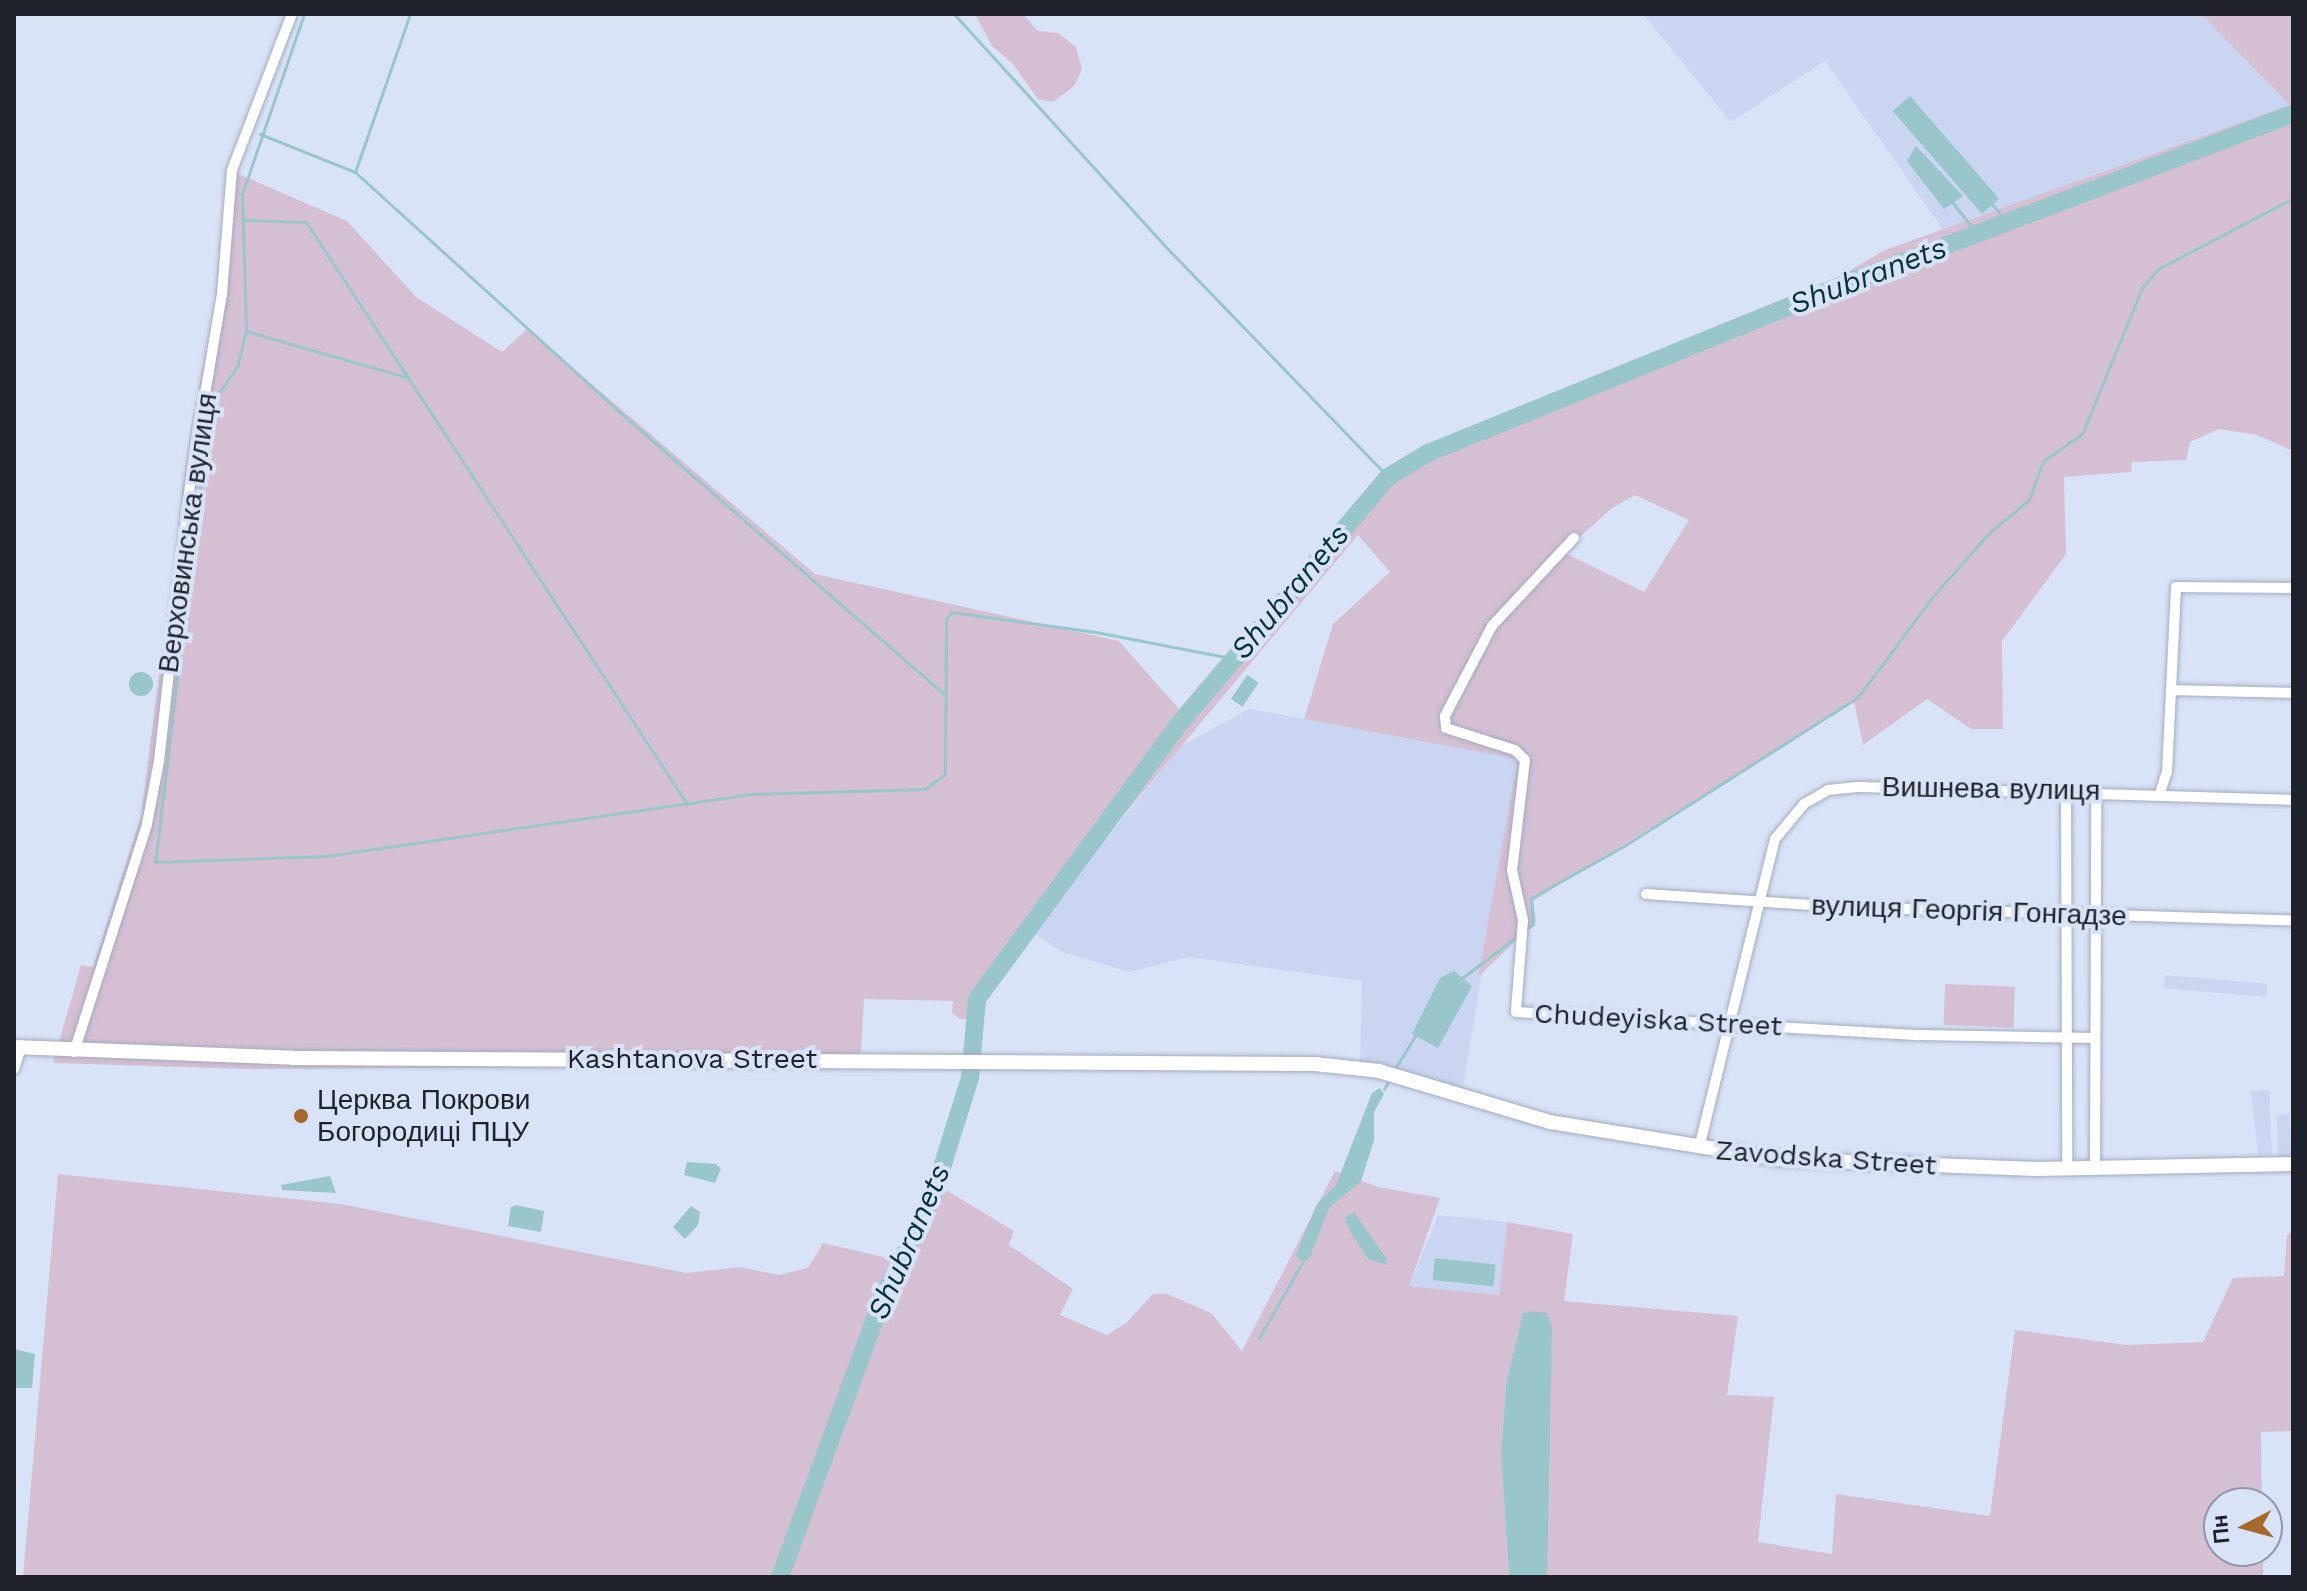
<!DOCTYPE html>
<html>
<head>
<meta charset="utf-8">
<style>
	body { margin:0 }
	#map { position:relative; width:2307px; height:1591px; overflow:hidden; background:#d9e3f7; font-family:"Work Sans",sans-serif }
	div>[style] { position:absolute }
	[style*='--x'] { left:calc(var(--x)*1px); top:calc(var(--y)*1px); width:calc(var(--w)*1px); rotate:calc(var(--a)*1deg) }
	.built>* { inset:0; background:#cad6f1; transform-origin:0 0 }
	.green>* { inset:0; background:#d5bfd3; transform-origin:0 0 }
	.water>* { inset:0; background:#98c6ca; transform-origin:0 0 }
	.round { border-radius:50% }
	.stream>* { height:3px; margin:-1.5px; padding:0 1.5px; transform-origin:1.5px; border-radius:1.5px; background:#98c6ca }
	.river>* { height:18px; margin:-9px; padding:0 9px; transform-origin:9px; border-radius:9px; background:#98c6ca }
	.roads { filter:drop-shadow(0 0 2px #a4acc0) drop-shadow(0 0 2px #a4acc0) }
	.street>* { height:10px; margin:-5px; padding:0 5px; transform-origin:5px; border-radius:5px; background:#fff }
	.secondary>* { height:14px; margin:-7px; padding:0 7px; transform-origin:7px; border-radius:7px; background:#fff }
	.dots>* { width:22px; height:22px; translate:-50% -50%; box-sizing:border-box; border:4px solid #d9e3f7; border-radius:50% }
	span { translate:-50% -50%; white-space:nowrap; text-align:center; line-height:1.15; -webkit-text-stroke:8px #d9e3f7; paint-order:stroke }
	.street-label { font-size:28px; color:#1f222a }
	.poi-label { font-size:28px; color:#1f222a }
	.left { translate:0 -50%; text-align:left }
	.water-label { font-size:30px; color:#063337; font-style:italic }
	.frame { position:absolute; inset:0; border:16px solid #1f222a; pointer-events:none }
	.north { position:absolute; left:2203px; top:1487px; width:80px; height:80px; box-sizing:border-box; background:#d9e3f7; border:2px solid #8f96a5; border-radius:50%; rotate:264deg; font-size:22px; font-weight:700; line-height:32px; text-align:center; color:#1f222a }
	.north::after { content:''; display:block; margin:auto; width:28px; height:36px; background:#a56a2b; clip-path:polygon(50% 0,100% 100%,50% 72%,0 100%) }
</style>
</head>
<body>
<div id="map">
	<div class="built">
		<i style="clip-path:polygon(1643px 14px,2201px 14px,2291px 105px,1944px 231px,1825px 61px,1731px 122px)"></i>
		<i style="clip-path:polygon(1249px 709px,1518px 758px,1462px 1093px,1360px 1066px,1362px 981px,1188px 957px,1130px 972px,1062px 952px,1031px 932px,1181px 746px)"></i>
		<i style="left:2165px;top:975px;width:103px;height:13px;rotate:5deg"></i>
		<i style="clip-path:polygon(2269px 1090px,2272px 1154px,2258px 1155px,2251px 1091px)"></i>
		<i style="left:2289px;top:1114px;width:43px;height:13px;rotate:86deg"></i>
		<i style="clip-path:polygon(1438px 1215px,1507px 1222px,1499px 1295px,1409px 1286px)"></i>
	</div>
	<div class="green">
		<i style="clip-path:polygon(975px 14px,1023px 14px,1038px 31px,1058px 33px,1076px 47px,1082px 69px,1074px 86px,1053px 102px,1038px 99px,1013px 64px,992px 46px)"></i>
		<i style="clip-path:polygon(evenodd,2201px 14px,2293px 14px,2293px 451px,2257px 435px,2219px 429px,2190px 442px,2186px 460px,2132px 462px,2131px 472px,2064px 477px,2066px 554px,2002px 641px,2003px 729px,1971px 729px,1927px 699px,1863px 745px,1854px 702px,1533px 901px,1536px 921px,1478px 977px,1518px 759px,1304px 719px,1333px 624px,1390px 572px,1358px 535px,1081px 866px,984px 1002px,980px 1019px,960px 1019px,952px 1013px,953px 1001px,864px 999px,860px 1065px,247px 1069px,53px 1063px,81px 965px,93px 967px,141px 816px,191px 425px,214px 316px,227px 169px,347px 221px,416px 297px,502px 352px,527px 329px,815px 574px,1119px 641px,1179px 709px,1379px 475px,1430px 448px,1777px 313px,1885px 250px,2290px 105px,2201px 14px,1635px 495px,1689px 520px,1644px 592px,1563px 552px,1612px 508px,1635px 495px)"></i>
		<i style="left:1945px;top:984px;width:70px;height:41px;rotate:2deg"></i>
		<i style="clip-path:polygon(1335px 1171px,1378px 1187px,1440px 1198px,1409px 1286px,1499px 1295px,1507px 1222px,1573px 1234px,1564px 1301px,1738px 1316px,1727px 1395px,1774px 1397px,1758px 1542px,1832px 1554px,1836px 1494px,1990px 1516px,2015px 1330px,2126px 1345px,2203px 1342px,2233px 1278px,2284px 1276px,2287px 1235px,2293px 1231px,2293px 1431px,2261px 1432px,2262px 1503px,2219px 1503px,2219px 1551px,2263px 1551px,2263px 1577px,1547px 1577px,1523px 1313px,1506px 1384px,1501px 1453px,1509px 1577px,23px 1577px,58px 1174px,341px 1204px,686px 1273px,740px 1267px,779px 1275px,808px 1268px,823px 1243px,896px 1260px,919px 1209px,941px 1187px,1014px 1231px,1009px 1245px,1073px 1289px,1060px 1315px,1107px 1335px,1126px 1323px,1153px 1294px,1167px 1294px,1211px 1313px,1242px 1351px)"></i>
	</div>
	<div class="water">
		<i style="left:1910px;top:96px;width:136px;height:23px;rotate:49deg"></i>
		<i style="clip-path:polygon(1916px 146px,1963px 196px,1944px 209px,1907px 161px)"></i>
		<i class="round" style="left:129px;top:672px;width:24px;height:24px"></i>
		<i style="left:1247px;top:675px;width:14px;height:29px;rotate:34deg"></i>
		<i style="clip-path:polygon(1454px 971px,1472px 986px,1438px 1048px,1412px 1034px,1440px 978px)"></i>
		<i style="clip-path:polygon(1380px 1088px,1384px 1094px,1374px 1112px,1374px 1140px,1361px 1181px,1329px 1208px,1310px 1257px,1302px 1263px,1296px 1255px,1317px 1204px,1336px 1185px,1372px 1093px)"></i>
		<i style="clip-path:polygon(687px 1162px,716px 1164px,721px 1169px,715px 1183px,684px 1175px)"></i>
		<i style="clip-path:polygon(330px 1176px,336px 1193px,282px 1190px,281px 1185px)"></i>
		<i style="clip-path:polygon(516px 1205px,544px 1211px,541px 1232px,508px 1226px,511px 1207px)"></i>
		<i style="clip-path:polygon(691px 1206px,700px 1212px,698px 1225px,685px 1239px,673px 1227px)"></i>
		<i style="clip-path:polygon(1354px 1212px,1386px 1258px,1387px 1265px,1368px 1259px,1353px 1236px,1344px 1218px)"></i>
		<i style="left:1435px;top:1258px;width:61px;height:22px;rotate:6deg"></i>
		<i style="clip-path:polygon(1535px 1311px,1547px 1313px,1552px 1327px,1547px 1577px,1509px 1577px,1501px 1453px,1506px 1384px,1523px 1313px)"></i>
		<i style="clip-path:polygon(14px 1349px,35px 1354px,32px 1388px,14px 1388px)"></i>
	</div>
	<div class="stream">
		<i style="--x:304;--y:14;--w:190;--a:109"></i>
		<i style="--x:242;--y:194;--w:137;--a:88.3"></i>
		<i style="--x:246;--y:331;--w:170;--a:16.1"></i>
		<i style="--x:954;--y:14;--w:316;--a:47.7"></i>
		<i style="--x:1167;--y:248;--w:318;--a:46"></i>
		<i style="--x:260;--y:134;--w:102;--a:21.8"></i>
		<i style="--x:355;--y:172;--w:353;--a:42.2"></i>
		<i style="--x:616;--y:409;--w:437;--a:41"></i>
		<i style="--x:355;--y:172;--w:167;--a:-70.8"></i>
		<i style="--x:1953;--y:203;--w:39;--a:52"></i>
		<i style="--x:1992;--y:204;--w:23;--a:50"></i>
		<i style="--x:245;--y:220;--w:61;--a:1.9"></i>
		<i style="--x:306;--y:222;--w:696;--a:56.79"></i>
		<i style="--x:246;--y:331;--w:37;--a:104"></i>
		<i style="--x:237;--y:367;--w:35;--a:125"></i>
		<i style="--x:217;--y:396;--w:104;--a:100.6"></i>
		<i style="--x:198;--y:498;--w:367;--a:96.7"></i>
		<i style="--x:155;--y:862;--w:171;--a:-2"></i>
		<i style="--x:326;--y:856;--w:428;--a:-8.3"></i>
		<i style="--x:749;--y:794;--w:176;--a:-1.6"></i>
		<i style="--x:925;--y:789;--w:25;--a:-37"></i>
		<i style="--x:945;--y:774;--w:154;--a:-89.6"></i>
		<i style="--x:946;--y:620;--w:9;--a:-58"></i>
		<i style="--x:951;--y:612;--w:146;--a:7.9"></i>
		<i style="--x:1096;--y:632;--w:142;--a:11"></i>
		<i style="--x:1525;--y:930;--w:10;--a:-37"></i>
		<i style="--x:1533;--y:924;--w:26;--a:-94"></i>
		<i style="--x:1531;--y:898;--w:107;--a:-29.2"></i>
		<i style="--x:1624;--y:846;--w:277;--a:-32.5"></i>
		<i style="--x:1858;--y:697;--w:127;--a:-53.3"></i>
		<i style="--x:1934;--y:595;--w:84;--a:-48.4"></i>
		<i style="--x:1990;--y:532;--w:50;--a:-39.4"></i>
		<i style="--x:2029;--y:500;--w:41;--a:-70.3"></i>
		<i style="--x:2043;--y:461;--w:47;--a:-34.7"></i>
		<i style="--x:2082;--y:434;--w:158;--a:-67.7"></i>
		<i style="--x:2142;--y:288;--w:25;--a:-50"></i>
		<i style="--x:2158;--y:269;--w:153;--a:-27.7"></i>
		<i style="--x:1462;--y:978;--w:71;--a:-37"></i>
		<i style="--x:1393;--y:1072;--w:42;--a:-58.6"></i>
		<i style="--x:1384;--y:1089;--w:13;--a:-61"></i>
		<i style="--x:1259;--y:1338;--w:86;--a:-60.2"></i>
	</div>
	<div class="river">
		<i style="--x:780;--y:1577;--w:298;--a:-69.8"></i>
		<i style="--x:883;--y:1297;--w:113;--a:-63.7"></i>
		<i style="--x:933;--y:1196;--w:124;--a:-72.6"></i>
		<i style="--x:970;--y:1078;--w:79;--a:-84.9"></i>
		<i style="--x:977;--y:999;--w:335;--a:-53.7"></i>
		<i style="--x:1175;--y:729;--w:330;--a:-49.8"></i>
		<i style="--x:1388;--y:477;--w:47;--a:-31"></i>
		<i style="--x:1428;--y:453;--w:461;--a:-22.1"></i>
		<i style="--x:1855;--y:280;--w:468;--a:-20.8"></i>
	</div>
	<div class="roads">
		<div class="street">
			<i style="--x:1574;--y:538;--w:120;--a:133"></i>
			<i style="--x:1492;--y:626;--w:102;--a:117.6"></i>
			<i style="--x:1445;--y:716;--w:12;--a:85"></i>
			<i style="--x:1446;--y:728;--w:72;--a:17.7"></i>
			<i style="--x:1515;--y:750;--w:14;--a:45"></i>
			<i style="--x:1525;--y:760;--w:111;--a:96.7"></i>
			<i style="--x:1512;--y:870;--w:51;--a:77.6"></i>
			<i style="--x:1523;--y:920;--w:92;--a:94.4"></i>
			<i style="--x:1516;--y:1012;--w:404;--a:3.3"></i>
			<i style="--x:1919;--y:1035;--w:176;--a:1"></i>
			<i style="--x:2172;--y:690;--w:121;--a:1.4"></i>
			<i style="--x:2066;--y:790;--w:379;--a:89.8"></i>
			<i style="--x:2160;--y:793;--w:22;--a:-72"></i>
			<i style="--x:2167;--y:772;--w:185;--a:-87.2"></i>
			<i style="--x:2176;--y:587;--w:117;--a:0.5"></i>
			<i style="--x:1646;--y:894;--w:196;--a:3.8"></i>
			<i style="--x:1842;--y:907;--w:451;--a:1.7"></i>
			<i style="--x:74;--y:1052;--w:239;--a:-72.2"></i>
			<i style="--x:147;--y:824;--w:64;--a:-79.2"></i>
			<i style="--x:159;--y:761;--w:286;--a:-83.6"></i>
			<i style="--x:191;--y:477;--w:186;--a:-80.4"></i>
			<i style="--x:222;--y:294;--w:124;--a:-85.4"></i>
			<i style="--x:232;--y:170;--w:167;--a:-69"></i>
			<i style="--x:14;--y:1069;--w:22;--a:-72"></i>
			<i style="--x:1699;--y:1148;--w:318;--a:-76.2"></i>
			<i style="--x:1775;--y:839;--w:45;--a:-50.4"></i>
			<i style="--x:1804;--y:804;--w:28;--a:-30"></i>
			<i style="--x:1828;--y:790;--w:29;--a:-6"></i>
			<i style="--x:1857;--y:787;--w:436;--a:1.7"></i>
			<i style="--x:2095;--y:1167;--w:376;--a:-89.8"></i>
		</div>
		<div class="secondary">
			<i style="--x:14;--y:1047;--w:280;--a:2.2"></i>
			<i style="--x:294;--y:1058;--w:1021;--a:0.34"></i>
			<i style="--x:1315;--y:1064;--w:64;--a:6.2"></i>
			<i style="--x:1379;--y:1071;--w:178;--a:16.6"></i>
			<i style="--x:1550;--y:1122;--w:231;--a:9.2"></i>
			<i style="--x:1778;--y:1159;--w:258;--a:2.2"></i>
			<i style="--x:2036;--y:1169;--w:257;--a:-1.1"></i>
		</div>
	</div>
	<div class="dots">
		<i style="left:301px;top:1116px;background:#a56a2b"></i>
	</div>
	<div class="street-label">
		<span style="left:188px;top:533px;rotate:-82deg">Верховинська вулиця</span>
		<span style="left:1991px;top:789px;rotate:1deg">Вишнева вулиця</span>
		<span style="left:1969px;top:911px;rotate:2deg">вулиця Георгія Гонгадзе</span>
		<span style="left:1658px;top:1020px;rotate:3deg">Chudeyiska Street</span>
		<span style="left:692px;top:1059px">Kashtanova Street</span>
		<span style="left:1826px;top:1158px;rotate:4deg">Zavodska Street</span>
	</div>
	<div class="poi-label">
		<span class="left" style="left:317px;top:1116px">Церква Покрови<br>Богородиці ПЦУ</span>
	</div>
	<div class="water-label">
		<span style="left:1868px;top:276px;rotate:-21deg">Shubranets</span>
		<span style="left:1290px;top:592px;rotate:-50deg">Shubranets</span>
		<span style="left:909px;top:1242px;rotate:-67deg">Shubranets</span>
	</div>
	<div class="frame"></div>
	<div class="north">Пн</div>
</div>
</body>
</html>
